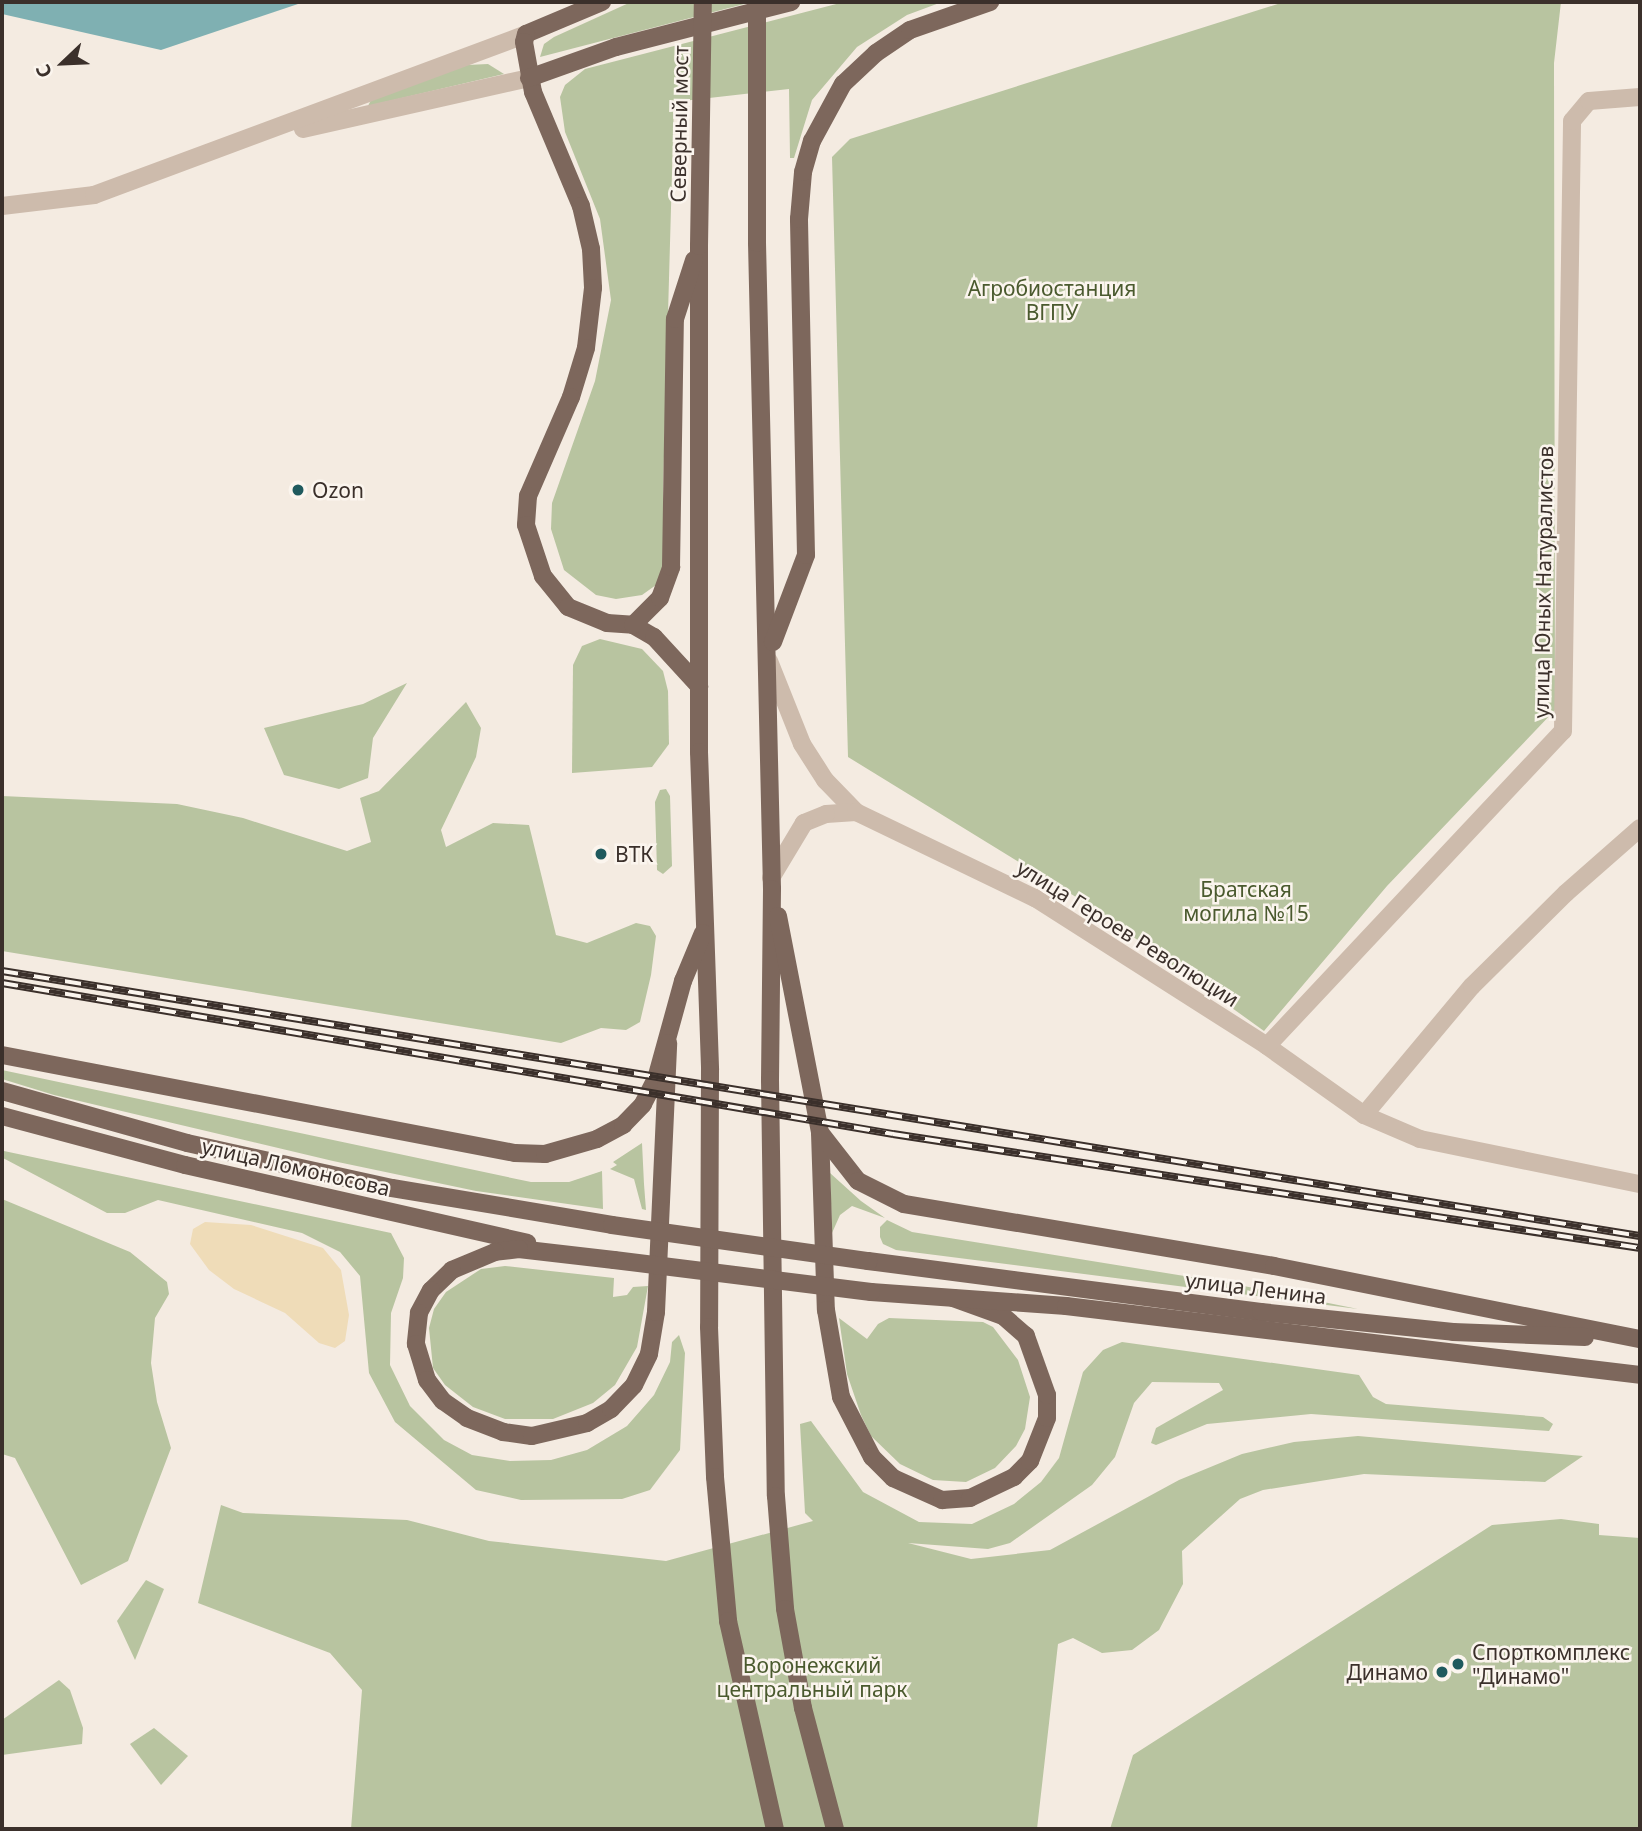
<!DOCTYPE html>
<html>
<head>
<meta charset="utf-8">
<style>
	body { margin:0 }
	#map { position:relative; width:1642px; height:1831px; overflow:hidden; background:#f4ebe1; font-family:"Noto Sans",sans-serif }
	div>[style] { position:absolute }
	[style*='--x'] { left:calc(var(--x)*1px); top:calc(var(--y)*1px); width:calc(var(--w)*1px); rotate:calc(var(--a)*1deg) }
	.green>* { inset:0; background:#b8c4a0 }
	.sand>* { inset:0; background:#efdcb8 }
	.water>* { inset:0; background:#7fb0b2 }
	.minor>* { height:18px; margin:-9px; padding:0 9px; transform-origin:9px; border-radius:9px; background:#cdbbac }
	.major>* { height:18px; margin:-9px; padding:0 9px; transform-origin:9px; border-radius:9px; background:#7d675c }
	.rail>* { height:8px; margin-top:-4px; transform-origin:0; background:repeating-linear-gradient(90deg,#fbf5ee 0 16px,#3b302b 0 32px); box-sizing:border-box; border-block:2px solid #3b302b }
	.major-bridge>* { height:18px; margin:-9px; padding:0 9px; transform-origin:9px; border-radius:9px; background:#7d675c }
	.dots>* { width:19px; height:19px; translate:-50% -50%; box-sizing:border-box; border:4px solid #fbf5ee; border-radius:50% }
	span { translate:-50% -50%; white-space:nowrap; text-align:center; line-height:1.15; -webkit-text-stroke:5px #fbf5ee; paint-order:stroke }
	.street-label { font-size:21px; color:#3b302b }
	.park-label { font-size:21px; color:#4a5a2e }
	.poi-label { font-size:21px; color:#3b302b }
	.left { translate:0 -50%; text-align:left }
	.right { translate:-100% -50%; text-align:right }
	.frame { position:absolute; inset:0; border:4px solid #3b302b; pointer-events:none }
	.north { position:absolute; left:28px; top:28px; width:70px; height:70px; -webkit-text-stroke:5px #fbf5ee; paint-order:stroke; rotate:247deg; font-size:19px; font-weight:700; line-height:28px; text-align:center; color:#3b302b }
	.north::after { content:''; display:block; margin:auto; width:24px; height:32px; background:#3b302b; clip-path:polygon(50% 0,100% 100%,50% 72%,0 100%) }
</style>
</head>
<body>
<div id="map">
	<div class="green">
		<i style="clip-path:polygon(631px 2px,752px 2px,540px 57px,544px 44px,554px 37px)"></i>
		<i style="clip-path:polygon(844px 2px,942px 2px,907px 15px,857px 47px,812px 100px,794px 158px,790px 158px,789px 89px,674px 102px,663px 491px,665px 560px,656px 585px,642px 595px,616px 599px,596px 595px,564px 570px,551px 529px,552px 503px,595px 381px,611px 300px,600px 219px,565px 132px,560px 97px,565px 85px,585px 69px)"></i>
		<i style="clip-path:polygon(1284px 2px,1561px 2px,1554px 63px,1555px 710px,1387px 886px,1264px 1031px,1089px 905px,848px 757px,832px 157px,850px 139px)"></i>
		<i style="clip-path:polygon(488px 64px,504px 74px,368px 106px,371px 100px,467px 65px)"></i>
		<i style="clip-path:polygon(600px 639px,642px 649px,663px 671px,668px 691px,669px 744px,652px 767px,572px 773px,573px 665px,582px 646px)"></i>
		<i style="clip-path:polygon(407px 683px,373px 738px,368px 778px,339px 789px,284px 775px,264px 728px,363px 704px)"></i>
		<i style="clip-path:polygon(466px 702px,481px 728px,476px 757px,441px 830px,446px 847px,493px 823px,529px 825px,556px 935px,587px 943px,636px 923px,650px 926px,656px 936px,651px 975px,640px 1022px,626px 1030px,601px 1028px,561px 1043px,2px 951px,2px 796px,177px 804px,243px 818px,347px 851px,371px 842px,360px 798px,379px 791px)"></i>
		<i style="clip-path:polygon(666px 789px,670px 796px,672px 866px,663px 874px,657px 870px,655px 802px,660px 790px)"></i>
		<i style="clip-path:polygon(2px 1070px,531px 1182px,569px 1182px,602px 1171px,603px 1209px,476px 1191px,333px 1161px,54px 1095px,2px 1079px)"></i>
		<i style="clip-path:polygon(642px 1143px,644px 1184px,646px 1210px,642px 1209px,634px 1179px,610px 1169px,617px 1165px,613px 1162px)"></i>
		<i style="clip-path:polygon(4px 1151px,391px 1233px,404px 1258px,403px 1278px,391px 1313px,390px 1365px,410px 1406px,444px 1440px,472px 1455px,510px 1461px,551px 1460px,587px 1450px,627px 1426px,654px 1395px,670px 1362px,672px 1342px,679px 1335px,685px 1353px,680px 1450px,650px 1490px,622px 1499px,521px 1500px,476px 1490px,395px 1422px,369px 1373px,360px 1276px,340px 1252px,302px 1233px,158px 1200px,125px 1213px,107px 1213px,3px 1158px)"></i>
		<i style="clip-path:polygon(830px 1173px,861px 1201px,885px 1218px,852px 1206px,840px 1215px,832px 1233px)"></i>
		<i style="clip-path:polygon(2px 1199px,130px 1252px,167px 1282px,169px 1294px,155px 1318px,151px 1363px,157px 1402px,171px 1448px,128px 1561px,81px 1585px,15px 1458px,2px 1454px)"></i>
		<i style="clip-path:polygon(887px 1220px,912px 1232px,1234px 1284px,1358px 1309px,896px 1250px,883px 1244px,880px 1237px,880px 1227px)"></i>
		<i style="clip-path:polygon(505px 1266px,614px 1278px,613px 1297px,627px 1295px,633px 1287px,648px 1286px,637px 1347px,615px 1385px,593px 1403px,553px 1419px,505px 1419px,473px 1407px,445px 1385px,433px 1368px,429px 1328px,434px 1309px,446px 1292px,481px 1269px)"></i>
		<i style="clip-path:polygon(839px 1318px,867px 1339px,878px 1324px,889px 1318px,983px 1322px,993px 1327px,1018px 1360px,1030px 1397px,1025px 1429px,1016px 1446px,995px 1468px,966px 1482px,933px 1480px,900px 1464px,871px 1436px,861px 1415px,847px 1374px)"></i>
		<i style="clip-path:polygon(1122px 1342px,1359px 1375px,1373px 1397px,1386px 1404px,1543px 1417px,1553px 1424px,1549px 1431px,1311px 1414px,1207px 1424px,1156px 1445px,1151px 1443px,1156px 1428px,1223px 1390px,1219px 1383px,1152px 1382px,1134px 1403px,1115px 1457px,1092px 1485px,1010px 1543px,988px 1549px,908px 1543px,971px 1559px,1050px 1550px,1179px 1480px,1242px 1454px,1294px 1442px,1358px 1436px,1583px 1456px,1545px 1482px,1364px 1474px,1263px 1490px,1240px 1499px,1182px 1551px,1183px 1584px,1159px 1630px,1132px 1650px,1102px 1653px,1073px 1638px,1058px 1644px,1037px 1829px,351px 1829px,362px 1690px,330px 1653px,198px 1603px,221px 1505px,243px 1513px,407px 1520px,489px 1541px,666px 1561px,813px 1521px,805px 1513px,800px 1424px,811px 1421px,863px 1492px,919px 1522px,972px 1524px,1014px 1504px,1041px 1482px,1059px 1458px,1083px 1372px,1103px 1350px)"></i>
		<i style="clip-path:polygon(1561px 1519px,1599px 1524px,1599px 1535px,1640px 1538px,1640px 1829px,1110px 1829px,1133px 1755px,1492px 1525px)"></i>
		<i style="clip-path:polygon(146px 1580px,164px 1589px,135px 1660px,117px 1621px)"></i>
		<i style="clip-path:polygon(59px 1680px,70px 1690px,83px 1728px,82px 1744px,2px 1755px,2px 1720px)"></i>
		<i style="clip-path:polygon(154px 1728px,188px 1756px,161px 1785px,130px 1744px)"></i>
	</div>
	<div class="sand">
		<i style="clip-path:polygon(205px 1222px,251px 1225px,323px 1248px,341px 1270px,349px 1315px,345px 1341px,335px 1348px,319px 1343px,285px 1313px,234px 1289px,209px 1270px,190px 1244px,193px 1229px)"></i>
	</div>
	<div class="water">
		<i style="clip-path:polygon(2px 2px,304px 2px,161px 50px,2px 14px)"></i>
	</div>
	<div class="minor">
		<i style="--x:303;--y:129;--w:232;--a:-12.7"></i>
		<i style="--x:2;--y:206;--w:93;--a:-6.8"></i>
		<i style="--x:94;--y:195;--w:461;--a:-20.4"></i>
		<i style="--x:769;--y:661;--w:89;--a:68.3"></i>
		<i style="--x:802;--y:744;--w:43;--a:57.4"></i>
		<i style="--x:825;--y:780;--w:45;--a:45.9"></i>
		<i style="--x:856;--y:812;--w:30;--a:176"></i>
		<i style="--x:826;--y:814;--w:24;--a:158"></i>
		<i style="--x:804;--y:823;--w:64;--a:121"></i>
		<i style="--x:856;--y:812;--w:199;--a:25.7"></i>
		<i style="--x:1035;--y:898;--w:275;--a:32.5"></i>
		<i style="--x:1267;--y:1046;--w:119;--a:35.4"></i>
		<i style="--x:1364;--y:1115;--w:61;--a:23.2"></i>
		<i style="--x:1420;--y:1139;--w:225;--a:11.6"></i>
		<i style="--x:1267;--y:1046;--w:432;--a:-46.8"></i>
		<i style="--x:1563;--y:731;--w:610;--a:-89.15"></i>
		<i style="--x:1572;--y:121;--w:26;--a:-50"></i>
		<i style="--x:1589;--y:101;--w:51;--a:-4.5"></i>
		<i style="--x:1364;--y:1115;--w:168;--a:-50.1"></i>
		<i style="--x:1472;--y:986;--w:132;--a:-44.7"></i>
		<i style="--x:1566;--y:893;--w:98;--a:-41.3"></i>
	</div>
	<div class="major">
		<i style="--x:602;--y:2;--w:82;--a:157.2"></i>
		<i style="--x:526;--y:34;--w:8;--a:104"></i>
		<i style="--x:524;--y:42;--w:51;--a:79.8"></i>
		<i style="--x:533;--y:92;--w:124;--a:67.2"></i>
		<i style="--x:581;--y:206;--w:44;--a:76.9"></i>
		<i style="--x:591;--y:249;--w:39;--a:87"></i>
		<i style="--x:593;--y:288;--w:60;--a:96.7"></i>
		<i style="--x:586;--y:348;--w:51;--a:107"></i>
		<i style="--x:571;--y:397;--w:108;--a:113.5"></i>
		<i style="--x:528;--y:496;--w:29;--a:94"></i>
		<i style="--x:526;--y:525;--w:54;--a:71.6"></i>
		<i style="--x:543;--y:576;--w:40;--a:51"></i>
		<i style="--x:568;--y:607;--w:42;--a:22.3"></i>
		<i style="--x:607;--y:623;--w:26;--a:4"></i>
		<i style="--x:633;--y:625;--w:24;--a:30"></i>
		<i style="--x:654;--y:637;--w:67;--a:47.4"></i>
		<i style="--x:529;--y:78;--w:92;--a:-19.6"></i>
		<i style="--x:616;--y:47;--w:181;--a:-14.4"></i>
		<i style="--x:757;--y:243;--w:646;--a:88.67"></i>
		<i style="--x:772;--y:889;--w:191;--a:90.6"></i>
		<i style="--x:770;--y:1080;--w:416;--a:89.2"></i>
		<i style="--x:776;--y:1496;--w:113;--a:85.4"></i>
		<i style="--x:785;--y:1609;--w:101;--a:79.7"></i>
		<i style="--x:803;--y:1708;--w:125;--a:75.2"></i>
		<i style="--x:699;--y:246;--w:506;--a:90"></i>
		<i style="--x:699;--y:752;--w:318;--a:88"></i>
		<i style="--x:710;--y:1070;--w:257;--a:90.2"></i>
		<i style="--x:709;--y:1327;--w:150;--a:87.7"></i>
		<i style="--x:715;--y:1477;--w:145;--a:84.8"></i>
		<i style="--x:728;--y:1621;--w:213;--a:77.3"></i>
		<i style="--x:633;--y:625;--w:38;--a:-45"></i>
		<i style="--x:660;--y:598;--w:33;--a:-70"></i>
		<i style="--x:671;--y:567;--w:248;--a:-89.1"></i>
		<i style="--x:675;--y:319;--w:62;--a:-72.1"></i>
		<i style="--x:773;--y:642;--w:93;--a:-69.2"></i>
		<i style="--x:806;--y:555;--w:336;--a:-91.2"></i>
		<i style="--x:799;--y:219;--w:47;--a:-85.1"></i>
		<i style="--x:803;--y:172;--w:32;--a:-74"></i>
		<i style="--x:812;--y:141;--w:65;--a:-61.5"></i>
		<i style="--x:843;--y:84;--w:45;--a:-43.2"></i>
		<i style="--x:876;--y:53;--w:41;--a:-34.1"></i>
		<i style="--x:910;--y:30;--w:85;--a:-19.3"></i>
		<i style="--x:778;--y:916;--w:221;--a:79"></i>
		<i style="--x:820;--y:1133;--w:177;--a:88.1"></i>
		<i style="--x:826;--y:1310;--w:88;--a:80.2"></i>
		<i style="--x:841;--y:1397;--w:68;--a:62.7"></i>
		<i style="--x:872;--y:1457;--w:30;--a:45"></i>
		<i style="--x:893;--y:1478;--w:54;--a:24.2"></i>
		<i style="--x:942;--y:1500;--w:28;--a:-4"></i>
		<i style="--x:970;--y:1498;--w:49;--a:-25.5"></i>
		<i style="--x:1014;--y:1477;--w:23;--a:-45"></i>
		<i style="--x:1030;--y:1461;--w:46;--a:-68.4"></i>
		<i style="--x:1047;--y:1418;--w:23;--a:-90"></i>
		<i style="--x:1047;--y:1395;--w:63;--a:-109.6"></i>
		<i style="--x:1026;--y:1336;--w:30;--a:-139"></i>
		<i style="--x:1003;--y:1316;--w:53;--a:-160.2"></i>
		<i style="--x:2;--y:1055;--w:522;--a:10.82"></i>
		<i style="--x:515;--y:1153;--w:30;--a:2"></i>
		<i style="--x:545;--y:1154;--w:54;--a:-16.1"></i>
		<i style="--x:597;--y:1139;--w:30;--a:-28"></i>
		<i style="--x:623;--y:1125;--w:29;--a:-46"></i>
		<i style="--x:643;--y:1104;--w:28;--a:-63"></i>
		<i style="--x:656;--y:1079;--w:102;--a:-74.6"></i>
		<i style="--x:683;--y:981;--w:52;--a:-67.4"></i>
		<i style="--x:2;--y:1091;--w:192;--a:15.7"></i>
		<i style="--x:187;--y:1143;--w:210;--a:12.4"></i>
		<i style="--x:392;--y:1188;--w:223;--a:9.5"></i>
		<i style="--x:2;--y:1116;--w:189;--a:15"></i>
		<i style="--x:185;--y:1165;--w:351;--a:12.8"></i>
		<i style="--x:822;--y:1135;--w:58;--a:52"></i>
		<i style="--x:858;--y:1181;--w:51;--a:26.6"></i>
		<i style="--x:904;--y:1204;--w:375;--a:9.5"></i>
		<i style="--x:1274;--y:1266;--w:372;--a:11.3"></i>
		<i style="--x:614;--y:1260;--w:96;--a:-173.4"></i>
		<i style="--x:519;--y:1249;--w:24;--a:173"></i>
		<i style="--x:495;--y:1252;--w:47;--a:157.3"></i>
		<i style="--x:452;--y:1270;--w:29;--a:136"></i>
		<i style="--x:431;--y:1290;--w:26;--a:118"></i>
		<i style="--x:419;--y:1313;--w:31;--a:96"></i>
		<i style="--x:416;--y:1344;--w:38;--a:73"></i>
		<i style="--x:427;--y:1380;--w:26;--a:53"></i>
		<i style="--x:443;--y:1401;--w:29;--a:35"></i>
		<i style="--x:467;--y:1418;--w:39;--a:21"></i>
		<i style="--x:503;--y:1432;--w:29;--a:8"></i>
		<i style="--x:532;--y:1436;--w:57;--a:-13.3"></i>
		<i style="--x:587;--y:1423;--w:28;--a:-30"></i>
		<i style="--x:611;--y:1409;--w:33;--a:-46"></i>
		<i style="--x:634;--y:1385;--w:34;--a:-64"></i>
		<i style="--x:649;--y:1354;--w:43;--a:-80.5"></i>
		<i style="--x:656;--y:1312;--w:269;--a:-87.4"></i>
		<i style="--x:868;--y:1261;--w:396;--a:7.4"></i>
		<i style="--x:1261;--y:1312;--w:193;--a:5.9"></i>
		<i style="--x:1453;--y:1332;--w:132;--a:2.2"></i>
		<i style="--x:871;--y:1292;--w:196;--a:4.1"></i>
		<i style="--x:1066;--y:1306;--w:578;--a:6.85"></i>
	</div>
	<div class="rail">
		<i style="--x:2;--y:971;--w:1659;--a:9.19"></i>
		<i style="--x:2;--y:983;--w:904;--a:9.62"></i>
		<i style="--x:893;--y:1134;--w:756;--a:8.68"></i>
	</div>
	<div class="major-bridge">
		<i style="--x:757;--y:243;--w:241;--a:-90"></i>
		<i style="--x:699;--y:246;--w:244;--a:-89.1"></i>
		<i style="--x:612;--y:1225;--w:259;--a:8"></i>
		<i style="--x:614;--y:1260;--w:259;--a:7.1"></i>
	</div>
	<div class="dots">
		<i style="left:298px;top:490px;background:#1f5a5e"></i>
		<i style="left:601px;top:854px;background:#1f5a5e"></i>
		<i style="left:1458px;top:1664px;background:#1f5a5e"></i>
		<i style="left:1442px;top:1672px;background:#1f5a5e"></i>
	</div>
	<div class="street-label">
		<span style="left:679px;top:124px;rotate:-89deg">Северный мост</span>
		<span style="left:1543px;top:582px;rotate:-89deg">улица Юных Натуралистов</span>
		<span style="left:1128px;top:933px;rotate:32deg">улица Героев Революции</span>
		<span style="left:296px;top:1167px;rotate:13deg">улица Ломоносова</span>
		<span style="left:1256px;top:1288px;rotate:7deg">улица Ленина</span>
	</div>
	<div class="park-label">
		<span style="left:1052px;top:300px">Агробиостанция<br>ВГПУ</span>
		<span style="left:1246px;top:901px">Братская<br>могила №15</span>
		<span style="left:812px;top:1677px">Воронежский<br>центральный парк</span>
	</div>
	<div class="poi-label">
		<span class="left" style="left:312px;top:490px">Ozon</span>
		<span class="left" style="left:615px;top:854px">ВТК</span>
		<span class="left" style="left:1472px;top:1664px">Спорткомплекс<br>"Динамо"</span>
		<span class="right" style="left:1428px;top:1672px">Динамо</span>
	</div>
	<div class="frame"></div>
	<div class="north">С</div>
</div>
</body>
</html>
